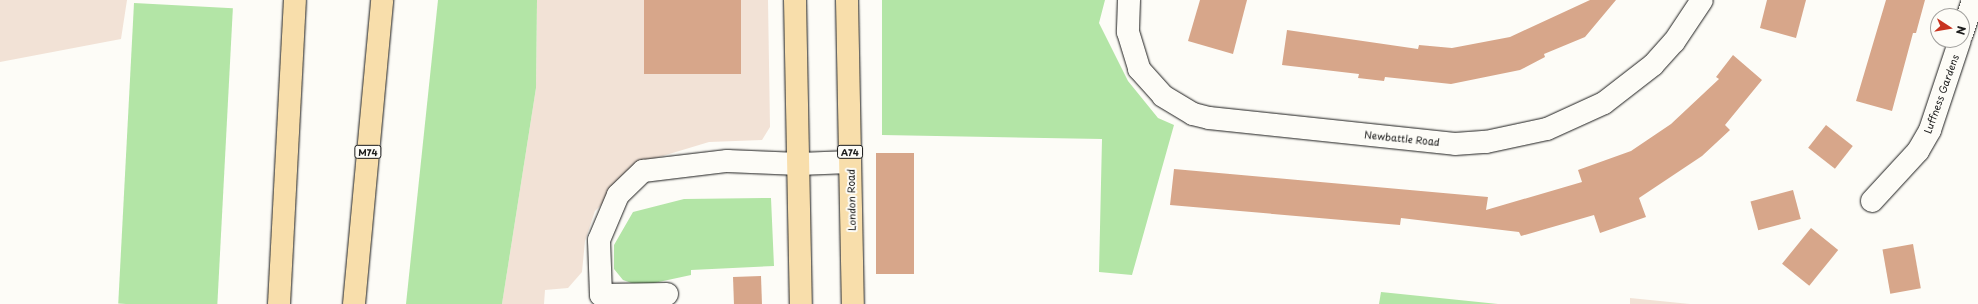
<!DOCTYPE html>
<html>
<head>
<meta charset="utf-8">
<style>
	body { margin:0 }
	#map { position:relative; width:1978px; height:304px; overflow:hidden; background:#fdfcf7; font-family:"Playpen Sans",sans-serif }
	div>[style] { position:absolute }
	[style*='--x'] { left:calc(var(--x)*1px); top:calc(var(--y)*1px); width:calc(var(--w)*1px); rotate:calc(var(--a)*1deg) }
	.built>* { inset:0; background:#f2e2d6 }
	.green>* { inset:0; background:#b3e5a6; transform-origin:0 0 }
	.building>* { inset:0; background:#d7a68a; transform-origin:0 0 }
	.roads { filter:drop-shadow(0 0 1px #1c1c1c) drop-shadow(0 0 1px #1c1c1c) }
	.street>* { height:22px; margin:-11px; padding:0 11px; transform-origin:11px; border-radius:11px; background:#fdfcf7 }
	.primary>* { height:22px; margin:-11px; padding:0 11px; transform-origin:11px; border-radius:11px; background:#f8deab }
	.highway>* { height:22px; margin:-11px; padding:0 11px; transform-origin:11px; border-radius:11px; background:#f8deab }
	span { translate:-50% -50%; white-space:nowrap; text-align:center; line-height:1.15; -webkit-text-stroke:4px #fdfcf7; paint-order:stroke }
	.shield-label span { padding:1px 3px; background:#fdfcf7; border:1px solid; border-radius:3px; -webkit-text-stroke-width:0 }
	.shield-label { font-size:9px; color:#1c1c1c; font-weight:700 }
	.street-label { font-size:10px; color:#1c1c1c }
	.north { position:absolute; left:1930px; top:8px; width:40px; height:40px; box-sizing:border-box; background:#fdfcf7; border:1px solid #a3a29f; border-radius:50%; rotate:102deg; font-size:11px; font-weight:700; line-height:16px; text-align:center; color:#1c1c1c }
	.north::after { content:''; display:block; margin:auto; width:14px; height:18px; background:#c8321e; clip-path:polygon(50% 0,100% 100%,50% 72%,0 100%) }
</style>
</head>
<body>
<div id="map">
	<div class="built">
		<i style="clip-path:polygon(0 0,127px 0,121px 39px,0 62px)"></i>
		<i style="clip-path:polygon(537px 0,768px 0,770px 127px,762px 140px,709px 142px,646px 161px,595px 211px,585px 241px,582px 272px,568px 288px,545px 290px,544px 304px,502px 304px,536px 88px)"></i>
		<i style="clip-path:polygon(1630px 298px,1690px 304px,1630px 304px)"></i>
	</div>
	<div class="green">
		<i style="clip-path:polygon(438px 0,537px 0,536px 88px,502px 304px,406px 304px)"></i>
		<i style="clip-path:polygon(882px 0,1105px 0,1099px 23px,1128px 81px,1158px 118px,1174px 125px,1132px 275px,1099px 272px,1102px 139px,882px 135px)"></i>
		<i style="left:134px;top:3px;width:99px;height:301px;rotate:3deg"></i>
		<i style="clip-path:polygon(771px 198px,774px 266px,691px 270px,691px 275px,640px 286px,623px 280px,614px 269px,614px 245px,633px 212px,684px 199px)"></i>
		<i style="clip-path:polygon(1381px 292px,1498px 304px,1379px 304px)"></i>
	</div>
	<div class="building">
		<i style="left:644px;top:0;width:97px;height:74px"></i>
		<i style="clip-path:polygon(1200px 0,1247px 0,1233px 54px,1188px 41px)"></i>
		<i style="clip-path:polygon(1590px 0,1616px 0,1585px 37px,1544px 54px,1545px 57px,1520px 70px,1451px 84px,1385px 77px,1384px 81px,1358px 78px,1359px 74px,1282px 65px,1287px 30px,1418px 49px,1419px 45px,1452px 48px,1510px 37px)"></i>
		<i style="clip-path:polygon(1767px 0,1806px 0,1796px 38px,1760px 28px)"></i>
		<i style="clip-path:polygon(1886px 0,1925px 0,1916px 33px,1913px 33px,1892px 111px,1856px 101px)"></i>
		<i style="clip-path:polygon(1733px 55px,1762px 80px,1725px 125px,1730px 130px,1702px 156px,1639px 198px,1646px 217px,1600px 233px,1594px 215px,1521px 236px,1519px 232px,1401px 218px,1400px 225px,1170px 205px,1174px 169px,1488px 197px,1486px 210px,1582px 182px,1578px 170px,1631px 151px,1671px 124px,1719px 79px,1716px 77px)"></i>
		<i style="left:1826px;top:125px;width:34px;height:29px;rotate:38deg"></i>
		<i style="left:876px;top:153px;width:38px;height:121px"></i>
		<i style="left:1793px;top:190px;width:30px;height:44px;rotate:75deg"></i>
		<i style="left:1811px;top:228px;width:35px;height:46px;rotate:39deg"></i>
		<i style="left:1913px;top:244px;width:45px;height:31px;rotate:80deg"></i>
		<i style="left:761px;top:276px;width:28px;height:28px;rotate:88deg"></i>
	</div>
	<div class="roads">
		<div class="street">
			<i style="--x:1129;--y:0;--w:32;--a:92"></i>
			<i style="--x:1128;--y:32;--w:39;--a:73"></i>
			<i style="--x:1139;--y:69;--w:36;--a:48"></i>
			<i style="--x:1163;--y:96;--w:35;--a:31"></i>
			<i style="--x:1193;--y:114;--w:16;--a:14"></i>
			<i style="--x:1209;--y:118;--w:247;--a:6"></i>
			<i style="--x:1455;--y:144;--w:31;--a:-4"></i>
			<i style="--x:1486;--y:142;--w:62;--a:-12"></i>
			<i style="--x:1547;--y:129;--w:63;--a:-24.5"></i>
			<i style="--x:1604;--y:103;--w:62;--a:-37.8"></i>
			<i style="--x:1653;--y:65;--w:31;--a:-48"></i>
			<i style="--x:1674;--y:42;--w:50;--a:-56.3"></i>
			<i style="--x:1962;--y:34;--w:36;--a:-72"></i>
			<i style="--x:1872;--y:201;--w:68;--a:-47.4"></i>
			<i style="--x:1918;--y:151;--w:24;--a:-60"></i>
			<i style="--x:1930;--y:130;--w:95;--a:-71.6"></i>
			<i style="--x:667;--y:294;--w:66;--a:179.1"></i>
			<i style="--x:601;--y:295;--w:55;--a:-92.1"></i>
			<i style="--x:599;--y:240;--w:49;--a:-67.1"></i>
			<i style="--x:618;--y:195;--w:35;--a:-44"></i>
			<i style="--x:643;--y:171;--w:85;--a:-6.8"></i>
			<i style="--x:727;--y:161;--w:72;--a:2.4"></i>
			<i style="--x:799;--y:164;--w:51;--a:-2.2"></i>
		</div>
		<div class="primary">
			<i style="--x:795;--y:0;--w:304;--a:88.9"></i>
			<i style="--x:847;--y:0;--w:304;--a:88.9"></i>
		</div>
		<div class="highway">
			<i style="--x:279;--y:304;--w:304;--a:-87"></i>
			<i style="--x:354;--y:304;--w:305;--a:-84.7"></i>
		</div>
	</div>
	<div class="shield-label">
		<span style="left:368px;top:152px">M74</span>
		<span style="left:850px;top:152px">A74</span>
	</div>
	<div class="street-label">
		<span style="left:1941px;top:94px;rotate:-70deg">Luffness Gardens</span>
		<span style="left:1402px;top:138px;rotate:6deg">Newbattle Road</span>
		<span style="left:851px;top:200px;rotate:-91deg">London Road</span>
	</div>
	<div class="north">N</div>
</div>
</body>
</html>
